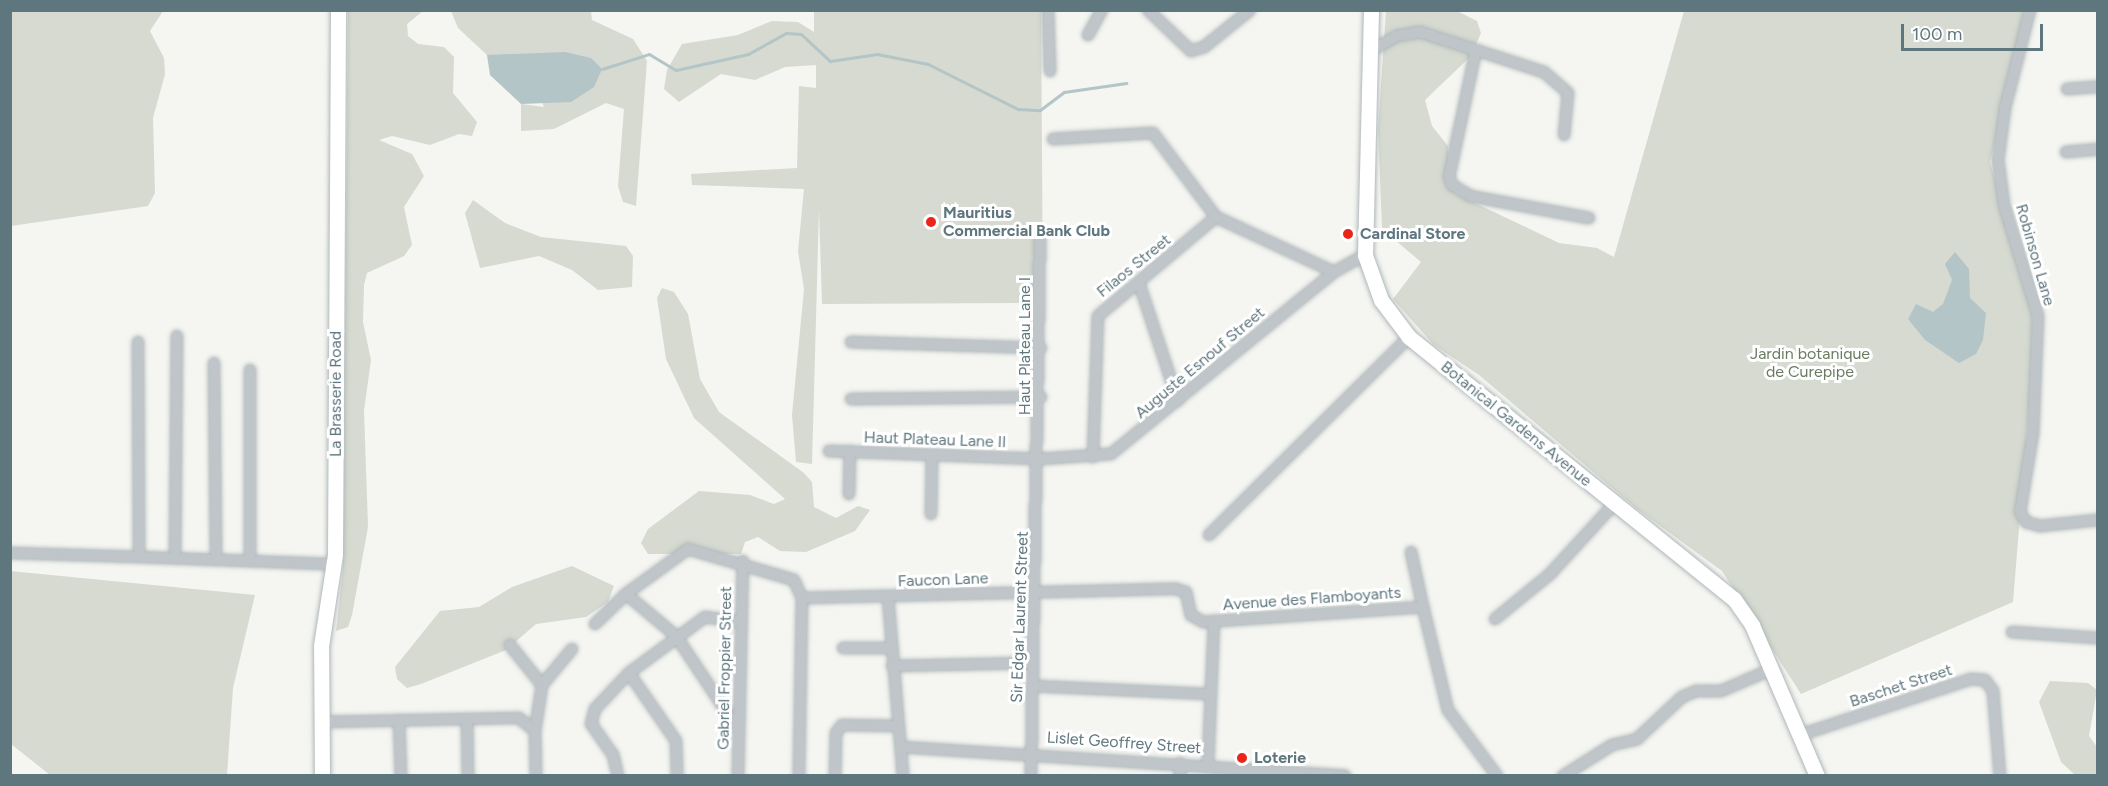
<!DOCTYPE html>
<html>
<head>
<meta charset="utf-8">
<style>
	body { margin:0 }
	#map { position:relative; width:2108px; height:786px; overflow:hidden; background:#f5f5f1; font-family:Figtree,sans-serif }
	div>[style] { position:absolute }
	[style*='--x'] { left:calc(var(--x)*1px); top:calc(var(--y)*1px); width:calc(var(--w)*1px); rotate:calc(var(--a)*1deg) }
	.green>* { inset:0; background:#d6dad0 }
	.water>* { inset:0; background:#b3c5c6 }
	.stream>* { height:3px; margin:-1.5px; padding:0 1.5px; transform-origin:1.5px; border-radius:1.5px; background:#b3c5c6 }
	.roads { filter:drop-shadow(0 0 2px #afb8bb) drop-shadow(0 0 2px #afb8bb) }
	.street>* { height:10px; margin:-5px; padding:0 5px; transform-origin:5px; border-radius:5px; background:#bfc5c8 }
	.secondary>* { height:15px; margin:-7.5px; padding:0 7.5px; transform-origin:7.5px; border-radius:7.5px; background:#fff }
	.dots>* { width:16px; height:16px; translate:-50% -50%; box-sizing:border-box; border:3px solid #fff; border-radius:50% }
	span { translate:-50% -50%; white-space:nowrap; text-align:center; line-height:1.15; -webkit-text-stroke:6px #fff; paint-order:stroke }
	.poi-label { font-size:16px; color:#5e767e; font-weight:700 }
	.left { translate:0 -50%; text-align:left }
	.street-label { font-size:16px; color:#5e767e }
	.park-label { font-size:16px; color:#6b7b62 }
	.frame { position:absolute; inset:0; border:12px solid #5e767e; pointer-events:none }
	.scale { position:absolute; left:1901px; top:24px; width:142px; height:27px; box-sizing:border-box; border:3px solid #5e767e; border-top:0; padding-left:8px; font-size:18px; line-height:21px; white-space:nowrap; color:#5e767e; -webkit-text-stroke:4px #fff; paint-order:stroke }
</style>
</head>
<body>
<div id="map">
	<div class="green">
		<i style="clip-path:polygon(11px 10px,163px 11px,150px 31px,164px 58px,165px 74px,153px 118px,155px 193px,148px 206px,11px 226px)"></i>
		<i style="clip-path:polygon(534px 10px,591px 11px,592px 20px,633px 39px,647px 61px,636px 206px,623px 202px,618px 186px,624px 109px,606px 103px,554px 129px,521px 131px,521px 104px,544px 107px,523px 56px,487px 55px,458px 28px,451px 11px)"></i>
		<i style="clip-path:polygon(348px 11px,423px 11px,407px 24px,408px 36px,418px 44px,444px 47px,454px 57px,453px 93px,477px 122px,472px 136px,459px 134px,430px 145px,392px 136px,379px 140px,412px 154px,424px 176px,404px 207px,412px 245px,404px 256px,367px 273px,364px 285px,363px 322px,371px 360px,364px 411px,368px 527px,352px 615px,348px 627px,336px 631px,343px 567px)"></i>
		<i style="clip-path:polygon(814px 11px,1041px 11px,1043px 303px,822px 304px,819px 210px,812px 464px,796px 462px,792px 415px,804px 289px,798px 251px,804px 189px,692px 185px,691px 174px,797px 168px,799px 86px,816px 88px,816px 65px,785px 67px,755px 80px,721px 74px,679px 102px,664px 89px,667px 70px,682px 44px,738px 35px,772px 21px,798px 22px,814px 32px)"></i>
		<i style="clip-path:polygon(1386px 11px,1457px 11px,1477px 21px,1481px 33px,1471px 56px,1425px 100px,1432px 126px,1448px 146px,1448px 184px,1456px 194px,1559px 243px,1597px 248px,1614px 257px,1684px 11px,2026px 11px,1990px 162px,2032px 314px,2034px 345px,2013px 602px,1801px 694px,1722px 571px,1637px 509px,1479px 375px,1434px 345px,1393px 299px,1421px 262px,1382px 229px,1378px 129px)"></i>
		<i style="clip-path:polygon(473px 200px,505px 223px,541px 237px,626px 246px,633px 256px,632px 287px,598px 290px,572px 270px,539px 256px,480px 268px,465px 213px)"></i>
		<i style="clip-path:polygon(662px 288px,674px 292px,688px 314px,700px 379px,719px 412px,804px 473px,812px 482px,814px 507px,836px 518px,858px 506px,870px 510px,855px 531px,806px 552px,780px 551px,758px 537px,745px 542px,741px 554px,648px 554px,641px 543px,648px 529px,699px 491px,750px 495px,774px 504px,785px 499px,694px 418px,666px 359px,657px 298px)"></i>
		<i style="clip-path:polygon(572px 566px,614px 586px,608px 602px,586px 617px,536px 624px,506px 650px,421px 684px,407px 688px,397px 679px,395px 667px,440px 611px,479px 607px,512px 587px)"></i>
		<i style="clip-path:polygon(10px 571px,255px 595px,233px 688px,227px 775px,50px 775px,11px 744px)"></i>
		<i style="clip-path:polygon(2050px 681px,2088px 683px,2097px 690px,2089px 736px,2097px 747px,2097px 775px,2075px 775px,2061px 762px,2039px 702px)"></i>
	</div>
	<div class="water">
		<i style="clip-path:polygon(565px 52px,591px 58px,602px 69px,594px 87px,571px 102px,521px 104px,490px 75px,487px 55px)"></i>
		<i style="clip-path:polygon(1955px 252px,1969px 269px,1970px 298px,1986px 313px,1983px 340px,1976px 354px,1959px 363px,1925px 340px,1908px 319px,1916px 304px,1933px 312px,1943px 304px,1952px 280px,1945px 264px)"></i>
	</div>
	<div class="stream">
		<i style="--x:602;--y:69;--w:49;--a:-17.7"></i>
		<i style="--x:649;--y:54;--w:31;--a:31"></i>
		<i style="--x:676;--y:70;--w:74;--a:-12.5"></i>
		<i style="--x:748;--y:54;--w:43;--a:-28.9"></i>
		<i style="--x:786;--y:33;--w:15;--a:4"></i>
		<i style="--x:801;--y:34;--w:40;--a:43"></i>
		<i style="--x:830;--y:61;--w:48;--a:-8.5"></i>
		<i style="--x:877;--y:54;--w:52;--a:11.1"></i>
		<i style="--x:928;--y:64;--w:101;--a:26.6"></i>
		<i style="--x:1018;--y:109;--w:22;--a:3"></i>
		<i style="--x:1040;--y:110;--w:30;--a:-37"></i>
		<i style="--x:1064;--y:92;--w:63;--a:-8.3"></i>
	</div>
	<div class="roads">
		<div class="street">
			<i style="--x:1048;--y:10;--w:61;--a:88.1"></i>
			<i style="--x:1148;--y:10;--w:59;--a:43.6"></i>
			<i style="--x:1191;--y:51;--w:14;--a:-17"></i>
			<i style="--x:1204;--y:47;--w:59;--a:-38.8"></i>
			<i style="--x:2030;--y:10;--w:101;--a:104.3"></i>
			<i style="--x:2005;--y:108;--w:52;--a:97.7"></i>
			<i style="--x:1998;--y:160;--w:45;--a:82.4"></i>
			<i style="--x:2004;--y:205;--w:116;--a:73"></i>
			<i style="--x:2038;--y:316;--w:117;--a:92.4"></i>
			<i style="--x:2033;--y:433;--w:80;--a:99.3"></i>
			<i style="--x:2020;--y:512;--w:12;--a:59"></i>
			<i style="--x:2026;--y:522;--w:15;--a:16"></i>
			<i style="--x:2040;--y:526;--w:58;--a:-5.9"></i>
			<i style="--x:1088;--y:35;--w:29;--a:-61"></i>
			<i style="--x:1476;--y:50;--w:130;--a:102"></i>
			<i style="--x:1449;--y:177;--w:9;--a:69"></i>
			<i style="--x:1452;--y:185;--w:21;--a:31"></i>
			<i style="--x:1470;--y:196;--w:121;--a:10.5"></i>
			<i style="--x:1370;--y:52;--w:31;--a:-31"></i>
			<i style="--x:1397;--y:36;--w:23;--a:-10"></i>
			<i style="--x:1420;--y:32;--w:130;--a:17.9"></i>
			<i style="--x:1544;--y:72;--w:32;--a:41"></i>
			<i style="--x:1568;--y:93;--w:42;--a:95.4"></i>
			<i style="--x:2067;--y:89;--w:31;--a:-4"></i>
			<i style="--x:1053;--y:139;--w:100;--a:-3.4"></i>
			<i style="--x:1153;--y:133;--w:105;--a:53.1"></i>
			<i style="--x:1216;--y:217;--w:130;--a:25"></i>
			<i style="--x:2066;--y:152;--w:32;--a:-5"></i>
			<i style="--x:1139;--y:283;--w:124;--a:71.7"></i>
			<i style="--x:138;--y:342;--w:215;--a:89.7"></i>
			<i style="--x:139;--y:557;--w:195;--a:2.1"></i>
			<i style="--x:851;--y:342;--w:190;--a:1.8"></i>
			<i style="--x:214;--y:363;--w:197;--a:89.4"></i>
			<i style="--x:250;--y:370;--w:191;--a:90"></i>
			<i style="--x:851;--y:399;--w:190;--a:-0.6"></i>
			<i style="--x:829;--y:451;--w:211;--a:2.2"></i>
			<i style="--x:1040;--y:459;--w:71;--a:-4"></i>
			<i style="--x:1111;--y:454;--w:288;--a:-39.2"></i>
			<i style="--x:1334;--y:272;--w:35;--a:-29"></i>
			<i style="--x:1093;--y:457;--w:141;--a:-88"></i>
			<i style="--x:1098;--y:316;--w:154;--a:-40"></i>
			<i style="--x:849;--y:494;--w:43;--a:-88.7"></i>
			<i style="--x:931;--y:514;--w:59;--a:-89"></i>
			<i style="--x:1209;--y:535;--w:281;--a:-44.7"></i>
			<i style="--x:1411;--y:552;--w:56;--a:77.7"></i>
			<i style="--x:10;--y:553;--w:129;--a:1.8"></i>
			<i style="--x:175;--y:558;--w:222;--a:-89.5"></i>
			<i style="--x:626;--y:594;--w:65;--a:40"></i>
			<i style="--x:676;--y:636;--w:112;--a:56.3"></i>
			<i style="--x:888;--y:597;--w:180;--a:85.2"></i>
			<i style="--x:802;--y:598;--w:374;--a:-1.4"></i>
			<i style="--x:1176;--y:589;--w:10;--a:17"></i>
			<i style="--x:1186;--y:592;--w:24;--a:78"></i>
			<i style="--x:1191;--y:615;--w:14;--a:30"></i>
			<i style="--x:1203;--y:622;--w:221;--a:-3.9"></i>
			<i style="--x:1423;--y:607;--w:106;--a:76.4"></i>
			<i style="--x:1448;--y:710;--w:82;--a:53.4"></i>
			<i style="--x:1495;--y:619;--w:71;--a:-39.3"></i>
			<i style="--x:1550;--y:574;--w:96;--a:-47.5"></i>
			<i style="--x:595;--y:624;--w:43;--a:-44.1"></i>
			<i style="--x:626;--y:594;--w:77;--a:-36"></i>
			<i style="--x:688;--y:549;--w:110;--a:16.3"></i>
			<i style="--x:794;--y:580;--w:20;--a:66"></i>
			<i style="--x:802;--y:598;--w:178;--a:91"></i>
			<i style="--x:2012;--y:632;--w:86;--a:4"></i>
			<i style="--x:510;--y:645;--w:51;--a:51.3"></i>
			<i style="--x:542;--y:685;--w:47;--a:98.7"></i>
			<i style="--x:843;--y:648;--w:47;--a:0"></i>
			<i style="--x:892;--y:666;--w:140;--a:-1.2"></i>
			<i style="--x:629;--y:673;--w:83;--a:55.3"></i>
			<i style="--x:676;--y:741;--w:35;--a:88"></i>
			<i style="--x:542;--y:685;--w:47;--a:-50.2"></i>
			<i style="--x:1032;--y:686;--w:179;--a:2.6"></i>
			<i style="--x:467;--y:719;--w:57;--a:89"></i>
			<i style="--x:399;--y:720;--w:56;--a:88"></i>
			<i style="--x:322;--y:722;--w:197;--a:-1.2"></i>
			<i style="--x:519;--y:718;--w:21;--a:39"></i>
			<i style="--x:535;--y:731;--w:45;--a:88.7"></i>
			<i style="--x:1803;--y:734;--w:177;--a:-18.1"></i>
			<i style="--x:1971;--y:679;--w:14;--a:4"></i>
			<i style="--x:1985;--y:680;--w:14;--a:54"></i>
			<i style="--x:1993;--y:691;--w:85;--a:85.3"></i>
			<i style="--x:901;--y:747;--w:445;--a:3.7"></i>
			<i style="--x:1208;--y:764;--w:143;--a:-87.6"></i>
			<i style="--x:618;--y:776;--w:22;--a:-103"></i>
			<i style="--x:613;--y:755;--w:38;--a:-125"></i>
			<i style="--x:591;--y:724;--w:16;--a:-75"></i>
			<i style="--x:595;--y:709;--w:50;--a:-46.6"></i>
			<i style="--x:629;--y:673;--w:94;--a:-36.4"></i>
			<i style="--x:705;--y:617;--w:34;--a:8"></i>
			<i style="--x:738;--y:776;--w:215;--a:-88.7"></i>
			<i style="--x:835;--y:776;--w:43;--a:-88.7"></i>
			<i style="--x:836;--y:733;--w:10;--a:-53"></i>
			<i style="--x:842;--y:725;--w:56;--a:1"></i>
			<i style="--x:1031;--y:776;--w:543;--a:-89.05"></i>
			<i style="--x:1180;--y:776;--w:13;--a:-90"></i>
			<i style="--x:1563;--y:776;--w:58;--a:-32.3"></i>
			<i style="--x:1612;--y:745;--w:26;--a:-13"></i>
			<i style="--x:1637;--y:739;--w:62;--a:-43"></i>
			<i style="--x:1682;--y:697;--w:15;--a:-23"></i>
			<i style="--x:1696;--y:691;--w:25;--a:0"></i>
			<i style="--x:1721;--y:691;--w:56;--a:-23.3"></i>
		</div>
		<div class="secondary">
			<i style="--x:1371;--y:10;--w:245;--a:91.4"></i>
			<i style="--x:1365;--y:255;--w:48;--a:70.4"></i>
			<i style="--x:1381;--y:300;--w:46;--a:52.9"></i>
			<i style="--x:1409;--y:337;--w:417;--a:38.9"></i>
			<i style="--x:1734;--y:599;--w:32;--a:55"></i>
			<i style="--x:1752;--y:625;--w:164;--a:66.7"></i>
			<i style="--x:322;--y:776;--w:130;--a:-90.4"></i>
			<i style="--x:321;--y:646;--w:93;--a:-81.3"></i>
			<i style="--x:335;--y:554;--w:544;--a:-89.68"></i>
		</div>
	</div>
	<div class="dots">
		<i style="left:931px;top:222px;background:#ec251a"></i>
		<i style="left:1348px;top:234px;background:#ec251a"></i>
		<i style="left:1242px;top:758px;background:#ec251a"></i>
	</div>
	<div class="poi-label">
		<span class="left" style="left:943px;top:222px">Mauritius<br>Commercial Bank Club</span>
		<span class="left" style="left:1360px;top:234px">Cardinal Store</span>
		<span class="left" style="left:1254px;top:758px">Loterie</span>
	</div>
	<div class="street-label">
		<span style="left:2035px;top:255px;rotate:74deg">Robinson Lane</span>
		<span style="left:1134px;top:266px;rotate:-39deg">Filaos Street</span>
		<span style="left:1025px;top:346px;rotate:-90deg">Haut Plateau Lane I</span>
		<span style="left:1200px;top:363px;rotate:-40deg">Auguste Esnouf Street</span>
		<span style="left:336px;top:394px;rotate:-90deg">La Brasserie Road</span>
		<span style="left:1516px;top:424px;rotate:39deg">Botanical Gardens Avenue</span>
		<span style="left:935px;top:440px;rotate:2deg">Haut Plateau Lane II</span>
		<span style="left:943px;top:580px;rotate:-2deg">Faucon Lane</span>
		<span style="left:1312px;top:599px;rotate:-4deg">Avenue des Flamboyants</span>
		<span style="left:1020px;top:617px;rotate:-88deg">Sir Edgar Laurent Street</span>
		<span style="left:725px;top:668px;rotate:-89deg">Gabriel Froppier Street</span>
		<span style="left:1901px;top:686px;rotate:-18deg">Baschet Street</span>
		<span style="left:1124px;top:743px;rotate:4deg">Lislet Geoffrey Street</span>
	</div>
	<div class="park-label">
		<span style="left:1810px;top:363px">Jardin botanique<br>de Curepipe</span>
	</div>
	<div class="frame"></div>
	<div class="scale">100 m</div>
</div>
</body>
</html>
